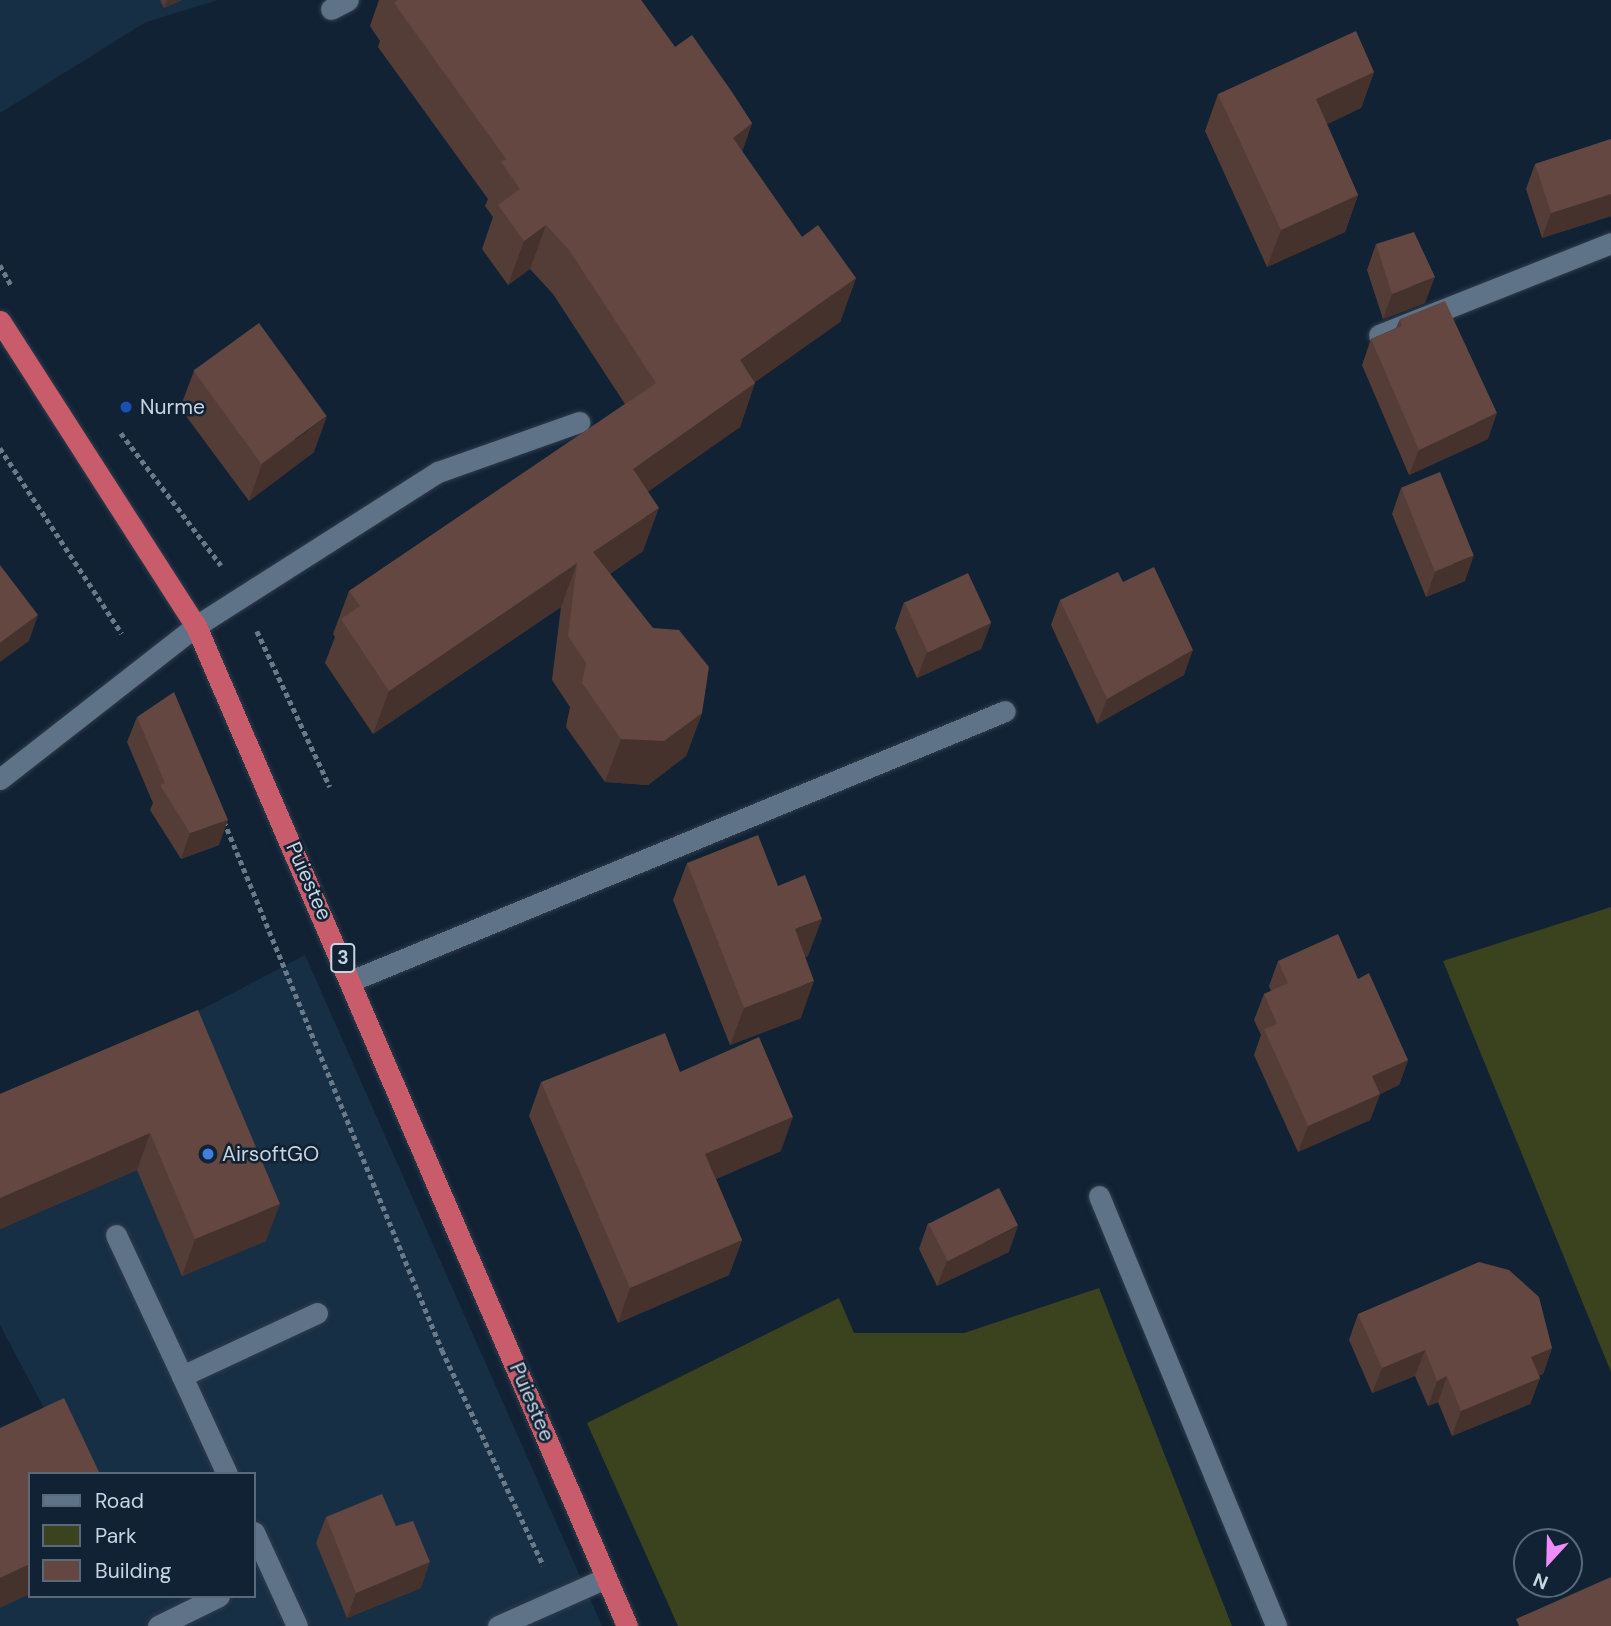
<!DOCTYPE html>
<html>
<head>
<meta charset="utf-8">
<style>
	body { margin:0 }
	#map { position:relative; width:1611px; height:1626px; overflow:hidden; background:#102234; font-family:"DM Sans",sans-serif }
	div>[style] { position:absolute }
	[style*='--x'] { left:calc(var(--x)*1px); top:calc(var(--y)*1px); width:calc(var(--w)*1px); rotate:calc(var(--a)*1deg) }
	.built>* { inset:0; background:#172f44 }
	.green>* { inset:0; background:#3a431d }
	.path>* { height:4.5px; margin-top:-2.25px; transform-origin:0; background:repeating-linear-gradient(90deg,#6b7a89 0 5px,transparent 0 8.5px) }
	.roads { filter:drop-shadow(0 0 2px #303b4a) drop-shadow(0 0 2px #303b4a) }
	.service>* { height:21px; margin:-10.5px; padding:0 10.5px; transform-origin:10.5px; border-radius:10.5px; background:#5e7388 }
	.minor>* { height:21px; margin:-10.5px; padding:0 10.5px; transform-origin:10.5px; border-radius:10.5px; background:#5e7388 }
	.trunk>* { height:21px; margin:-10.5px; padding:0 10.5px; transform-origin:10.5px; border-radius:10.5px; background:#c85c6a }
	.wall>* { inset:0; background:#553d37 }
	.shaded-wall>* { inset:0; background:#45322d }
	.building>* { inset:0; background:#634740; transform-origin:0 0 }
	.dots>* { width:19px; height:19px; translate:-50% -50%; box-sizing:border-box; border:4px solid #102234; border-radius:50% }
	span { translate:-50% -50%; white-space:nowrap; text-align:center; line-height:1.15; -webkit-text-stroke:5px #102234; paint-order:stroke }
	.shield-label span { padding:2px 5px; background:#102234; border:2px solid; border-radius:5px; -webkit-text-stroke-width:0 }
	.shield-label { font-size:19px; color:#c8d4e0; font-weight:700 }
	.poi-label { font-size:21px; color:#c8d4e0 }
	.left { translate:0 -50%; text-align:left }
	.street-label { font-size:21px; color:#c8d4e0 }
	.legend { position:absolute; left:28px; top:1472px; width:228px; height:126px; box-sizing:border-box; background:#102234; border:2px solid #5a6979; margin:0; padding:9px 12px; list-style:none; font-size:21px; color:#c8d4e0 }
	.legend li { display:flex; align-items:center; gap:14px; height:35px }
	.legend b { width:35px; border:2px solid #5a6979 }
	.north { position:absolute; left:1513px; top:1528px; width:70px; height:70px; box-sizing:border-box; background:#102234; border:2px solid #5a6979; border-radius:50%; rotate:202deg; font-size:19px; font-weight:700; line-height:28px; text-align:center; color:#c8d4e0 }
	.north::after { content:''; display:block; margin:auto; width:24px; height:32px; background:#ed8cfa; clip-path:polygon(50% 0,100% 100%,50% 72%,0 100%) }
</style>
</head>
<body>
<div id="map">
	<div class="built">
		<i style="clip-path:polygon(0 0,218px 0,146px 22px,0 113px)"></i>
		<i style="clip-path:polygon(evenodd,305px 955px,602px 1626px,0 1626px,0 1433px,46px 1412px,0 1325px,0 1116px,305px 955px,30px 1474px,254px 1474px,254px 1596px,30px 1596px,30px 1474px)"></i>
	</div>
	<div class="green">
		<i style="clip-path:polygon(1611px 907px,1611px 1372px,1443px 961px)"></i>
		<i style="clip-path:polygon(1099px 1288px,1232px 1626px,678px 1626px,587px 1423px,839px 1298px,854px 1333px,964px 1333px)"></i>
	</div>
	<div class="path">
		<i style="--x:0;--y:265;--w:23;--a:61"></i>
		<i style="--x:121;--y:433;--w:166;--a:52.9"></i>
		<i style="--x:0;--y:448;--w:222;--a:56.7"></i>
		<i style="--x:257;--y:631;--w:172;--a:64.9"></i>
		<i style="--x:224;--y:821;--w:572;--a:67.6"></i>
		<i style="--x:442;--y:1350;--w:238;--a:64.8"></i>
	</div>
	<div class="roads">
		<div class="service">
			<i style="--x:331;--y:9;--w:19;--a:-28"></i>
			<i style="--x:1379;--y:335;--w:250;--a:-21.6"></i>
			<i style="--x:196;--y:626;--w:287;--a:-32.5"></i>
			<i style="--x:438;--y:472;--w:150;--a:-19.5"></i>
			<i style="--x:353;--y:980;--w:705;--a:-22.42"></i>
			<i style="--x:1099;--y:1196;--w:465;--a:67.6"></i>
			<i style="--x:116;--y:1235;--w:156;--a:64.9"></i>
			<i style="--x:227;--y:1474;--w:108;--a:-114.7"></i>
			<i style="--x:182;--y:1376;--w:149;--a:-25"></i>
			<i style="--x:254;--y:1532;--w:103;--a:65.4"></i>
			<i style="--x:158;--y:1626;--w:68;--a:-26.2"></i>
			<i style="--x:498;--y:1626;--w:118;--a:-24"></i>
		</div>
		<div class="minor">
			<i style="--x:0;--y:779;--w:249;--a:-38"></i>
		</div>
		<div class="trunk">
			<i style="--x:0;--y:321;--w:363;--a:57.3"></i>
			<i style="--x:196;--y:626;--w:1089;--a:66.68"></i>
		</div>
	</div>
	<div class="wall">
		<i style="clip-path:polygon(160px 0,182px 0,164px 8px)"></i>
		<i style="clip-path:polygon(379px 0,641px 0,675px 47px,752px 123px,742px 151px,802px 237px,856px 278px,840px 322px,755px 382px,740px 427px,648px 491px,643px 551px,610px 574px,702px 713px,686px 756px,648px 785px,605px 782px,566px 727px,570px 707px,552px 680px,561px 607px,373px 734px,325px 663px,335px 637px,333px 634px,349px 591px,625px 404px,553px 294px,530px 269px,508px 285px,482px 249px,493px 217px,485px 206px,488px 199px,378px 47px,380px 41px,370px 26px)"></i>
		<i style="clip-path:polygon(1374px 72px,1361px 108px,1327px 124px,1358px 195px,1345px 232px,1267px 267px,1205px 131px,1218px 94px)"></i>
		<i style="clip-path:polygon(1611px 139px,1611px 216px,1542px 238px,1526px 189px,1535px 164px)"></i>
		<i style="clip-path:polygon(1376px 244px,1425px 303px,1383px 319px,1367px 270px)"></i>
		<i style="clip-path:polygon(1400px 319px,1488px 439px,1409px 475px,1362px 365px,1371px 339px,1396px 328px)"></i>
		<i style="clip-path:polygon(194px 371px,314px 452px,249px 501px,180px 408px)"></i>
		<i style="clip-path:polygon(1401px 488px,1465px 581px,1426px 597px,1392px 514px)"></i>
		<i style="clip-path:polygon(1123px 582px,1184px 675px,1097px 724px,1051px 625px,1060px 600px)"></i>
		<i style="clip-path:polygon(904px 602px,991px 623px,981px 649px,917px 678px,895px 628px)"></i>
		<i style="clip-path:polygon(137px 717px,219px 845px,181px 859px,150px 810px,153px 803px,127px 742px)"></i>
		<i style="clip-path:polygon(687px 863px,778px 886px,808px 956px,805px 957px,801px 1018px,730px 1045px,673px 900px)"></i>
		<i style="clip-path:polygon(1278px 961px,1358px 979px,1408px 1060px,1399px 1085px,1380px 1094px,1370px 1120px,1298px 1152px,1254px 1055px,1261px 1035px,1254px 1020px,1264px 994px,1271px 991px,1269px 986px)"></i>
		<i style="clip-path:polygon(198px 1010px,266px 1241px,182px 1276px,137px 1170px,0 1229px,0 1094px)"></i>
		<i style="clip-path:polygon(541px 1082px,781px 1151px,716px 1179px,742px 1240px,729px 1275px,618px 1323px,529px 1116px)"></i>
		<i style="clip-path:polygon(928px 1223px,1009px 1252px,937px 1286px,919px 1249px)"></i>
		<i style="clip-path:polygon(1358px 1314px,1552px 1348px,1543px 1374px,1538px 1376px,1540px 1378px,1530px 1404px,1452px 1436px,1438px 1402px,1428px 1406px,1415px 1376px,1372px 1393px,1349px 1340px)"></i>
		<i style="clip-path:polygon(326px 1517px,421px 1588px,347px 1618px,316px 1543px)"></i>
	</div>
	<div class="shaded-wall">
		<i style="clip-path:polygon(167px 0,182px 0,164px 8px)"></i>
		<i style="clip-path:polygon(1374px 72px,1361px 108px,1302px 136px,1316px 99px)"></i>
		<i style="clip-path:polygon(752px 123px,737px 167px,733px 138px)"></i>
		<i style="clip-path:polygon(1611px 194px,1611px 216px,1542px 238px,1551px 213px)"></i>
		<i style="clip-path:polygon(1358px 195px,1345px 232px,1267px 267px,1281px 230px)"></i>
		<i style="clip-path:polygon(546px 225px,530px 269px,508px 285px,524px 241px)"></i>
		<i style="clip-path:polygon(1435px 277px,1425px 303px,1383px 319px,1392px 294px)"></i>
		<i style="clip-path:polygon(856px 278px,840px 322px,724px 404px,740px 360px)"></i>
		<i style="clip-path:polygon(755px 383px,740px 427px,618px 513px,633px 469px)"></i>
		<i style="clip-path:polygon(1497px 413px,1488px 439px,1409px 475px,1419px 450px)"></i>
		<i style="clip-path:polygon(327px 416px,314px 452px,249px 501px,262px 464px)"></i>
		<i style="clip-path:polygon(659px 508px,643px 551px,577px 596px,593px 552px)"></i>
		<i style="clip-path:polygon(1474px 555px,1465px 581px,1426px 597px,1435px 572px)"></i>
		<i style="clip-path:polygon(577px 563px,561px 607px,373px 734px,389px 691px)"></i>
		<i style="clip-path:polygon(38px 615px,29px 641px,0 662px,0 643px)"></i>
		<i style="clip-path:polygon(991px 623px,981px 649px,917px 678px,927px 652px)"></i>
		<i style="clip-path:polygon(1193px 650px,1184px 675px,1097px 724px,1107px 699px)"></i>
		<i style="clip-path:polygon(702px 713px,686px 756px,648px 785px,605px 782px,621px 739px)"></i>
		<i style="clip-path:polygon(228px 820px,219px 845px,181px 859px,190px 833px)"></i>
		<i style="clip-path:polygon(822px 919px,808px 956px,781px 966px,795px 929px)"></i>
		<i style="clip-path:polygon(814px 981px,801px 1018px,730px 1045px,744px 1008px)"></i>
		<i style="clip-path:polygon(1408px 1060px,1399px 1085px,1363px 1101px,1372px 1076px)"></i>
		<i style="clip-path:polygon(1380px 1094px,1370px 1120px,1298px 1152px,1308px 1126px)"></i>
		<i style="clip-path:polygon(793px 1117px,781px 1151px,693px 1189px,705px 1154px)"></i>
		<i style="clip-path:polygon(150px 1133px,137px 1170px,0 1229px,0 1198px)"></i>
		<i style="clip-path:polygon(280px 1204px,266px 1241px,182px 1276px,195px 1239px)"></i>
		<i style="clip-path:polygon(1018px 1226px,1009px 1252px,937px 1286px,947px 1261px)"></i>
		<i style="clip-path:polygon(742px 1240px,729px 1275px,618px 1323px,630px 1288px)"></i>
		<i style="clip-path:polygon(1552px 1348px,1543px 1374px,1522px 1383px,1531px 1357px)"></i>
		<i style="clip-path:polygon(1425px 1350px,1415px 1376px,1372px 1393px,1382px 1368px)"></i>
		<i style="clip-path:polygon(1447px 1376px,1438px 1402px,1428px 1406px,1437px 1381px)"></i>
		<i style="clip-path:polygon(1540px 1378px,1530px 1404px,1452px 1436px,1461px 1411px)"></i>
		<i style="clip-path:polygon(430px 1562px,421px 1588px,347px 1618px,356px 1593px)"></i>
		<i style="clip-path:polygon(30px 1564px,30px 1594px,0 1608px,0 1578px)"></i>
	</div>
	<div class="building">
		<i style="clip-path:polygon(398px 0,641px 0,675px 47px,692px 35px,732px 92px,752px 123px,733px 138px,802px 237px,818px 225px,856px 278px,740px 360px,755px 383px,633px 469px,659px 508px,593px 552px,653px 628px,679px 630px,709px 667px,702px 713px,664px 741px,621px 739px,582px 683px,586px 663px,568px 636px,577px 563px,389px 691px,341px 619px,360px 606px,349px 591px,656px 383px,569px 250px,546px 225px,524px 241px,498px 205px,520px 189px,501px 162px,506px 159px,394px 3px)"></i>
		<i style="clip-path:polygon(1356px 31px,1374px 72px,1316px 99px,1358px 195px,1281px 230px,1218px 94px)"></i>
		<i style="clip-path:polygon(1611px 139px,1611px 194px,1551px 213px,1535px 164px)"></i>
		<i style="clip-path:polygon(1414px 232px,1435px 277px,1392px 294px,1376px 244px)"></i>
		<i style="clip-path:polygon(1445px 301px,1497px 413px,1419px 450px,1371px 339px,1402px 326px,1400px 319px)"></i>
		<i style="left:259px;top:323px;width:115px;height:81px;rotate:54deg"></i>
		<i style="left:1440px;top:472px;width:90px;height:42px;rotate:68deg"></i>
		<i style="clip-path:polygon(0 565px,38px 615px,0 643px)"></i>
		<i style="clip-path:polygon(1154px 567px,1193px 650px,1107px 699px,1060px 600px,1118px 572px,1123px 582px)"></i>
		<i style="left:968px;top:573px;width:55px;height:70px;rotate:65deg"></i>
		<i style="clip-path:polygon(174px 692px,228px 820px,190px 833px,160px 785px,165px 783px,137px 717px)"></i>
		<i style="clip-path:polygon(758px 835px,778px 886px,805px 875px,822px 919px,795px 929px,814px 981px,744px 1008px,687px 863px)"></i>
		<i style="clip-path:polygon(1338px 934px,1358px 979px,1369px 973px,1408px 1060px,1372px 1076px,1380px 1094px,1308px 1126px,1264px 1029px,1277px 1024px,1264px 994px,1288px 983px,1278px 961px)"></i>
		<i style="clip-path:polygon(198px 1010px,280px 1204px,195px 1239px,150px 1133px,0 1198px,0 1094px)"></i>
		<i style="clip-path:polygon(665px 1033px,680px 1072px,759px 1037px,793px 1117px,705px 1154px,742px 1240px,630px 1288px,541px 1082px)"></i>
		<i style="left:999px;top:1188px;width:42px;height:79px;rotate:63deg"></i>
		<i style="clip-path:polygon(1479px 1262px,1509px 1270px,1539px 1297px,1552px 1348px,1531px 1357px,1540px 1378px,1461px 1411px,1447px 1376px,1437px 1381px,1425px 1350px,1382px 1368px,1358px 1314px)"></i>
		<i style="clip-path:polygon(64px 1398px,100px 1474px,30px 1474px,30px 1564px,0 1578px,0 1428px)"></i>
		<i style="clip-path:polygon(382px 1494px,396px 1526px,413px 1521px,430px 1562px,356px 1593px,326px 1517px)"></i>
		<i style="clip-path:polygon(1611px 1577px,1611px 1626px,1519px 1626px,1516px 1619px)"></i>
	</div>
	<div class="dots">
		<i style="left:126px;top:407px;background:#1a4fb4"></i>
		<i style="left:208px;top:1154px;background:#3f7fe0"></i>
	</div>
	<div class="shield-label">
		<span style="left:343px;top:958px">3</span>
	</div>
	<div class="poi-label">
		<span class="left" style="left:140px;top:407px">Nurme</span>
		<span class="left" style="left:222px;top:1154px">AirsoftGO</span>
	</div>
	<div class="street-label">
		<span style="left:309px;top:881px;rotate:66deg">Puiestee</span>
		<span style="left:532px;top:1402px;rotate:67deg">Puiestee</span>
	</div>
	<ul class="legend">
	<li><b style="height:9px;background:#5e7388"></b>Road</li>
	<li><b style="height:19px;background:#3a431d"></b>Park</li>
	<li><b style="height:19px;background:#634740"></b>Building</li>
	</ul>
	<div class="north">N</div>
</div>
</body>
</html>
